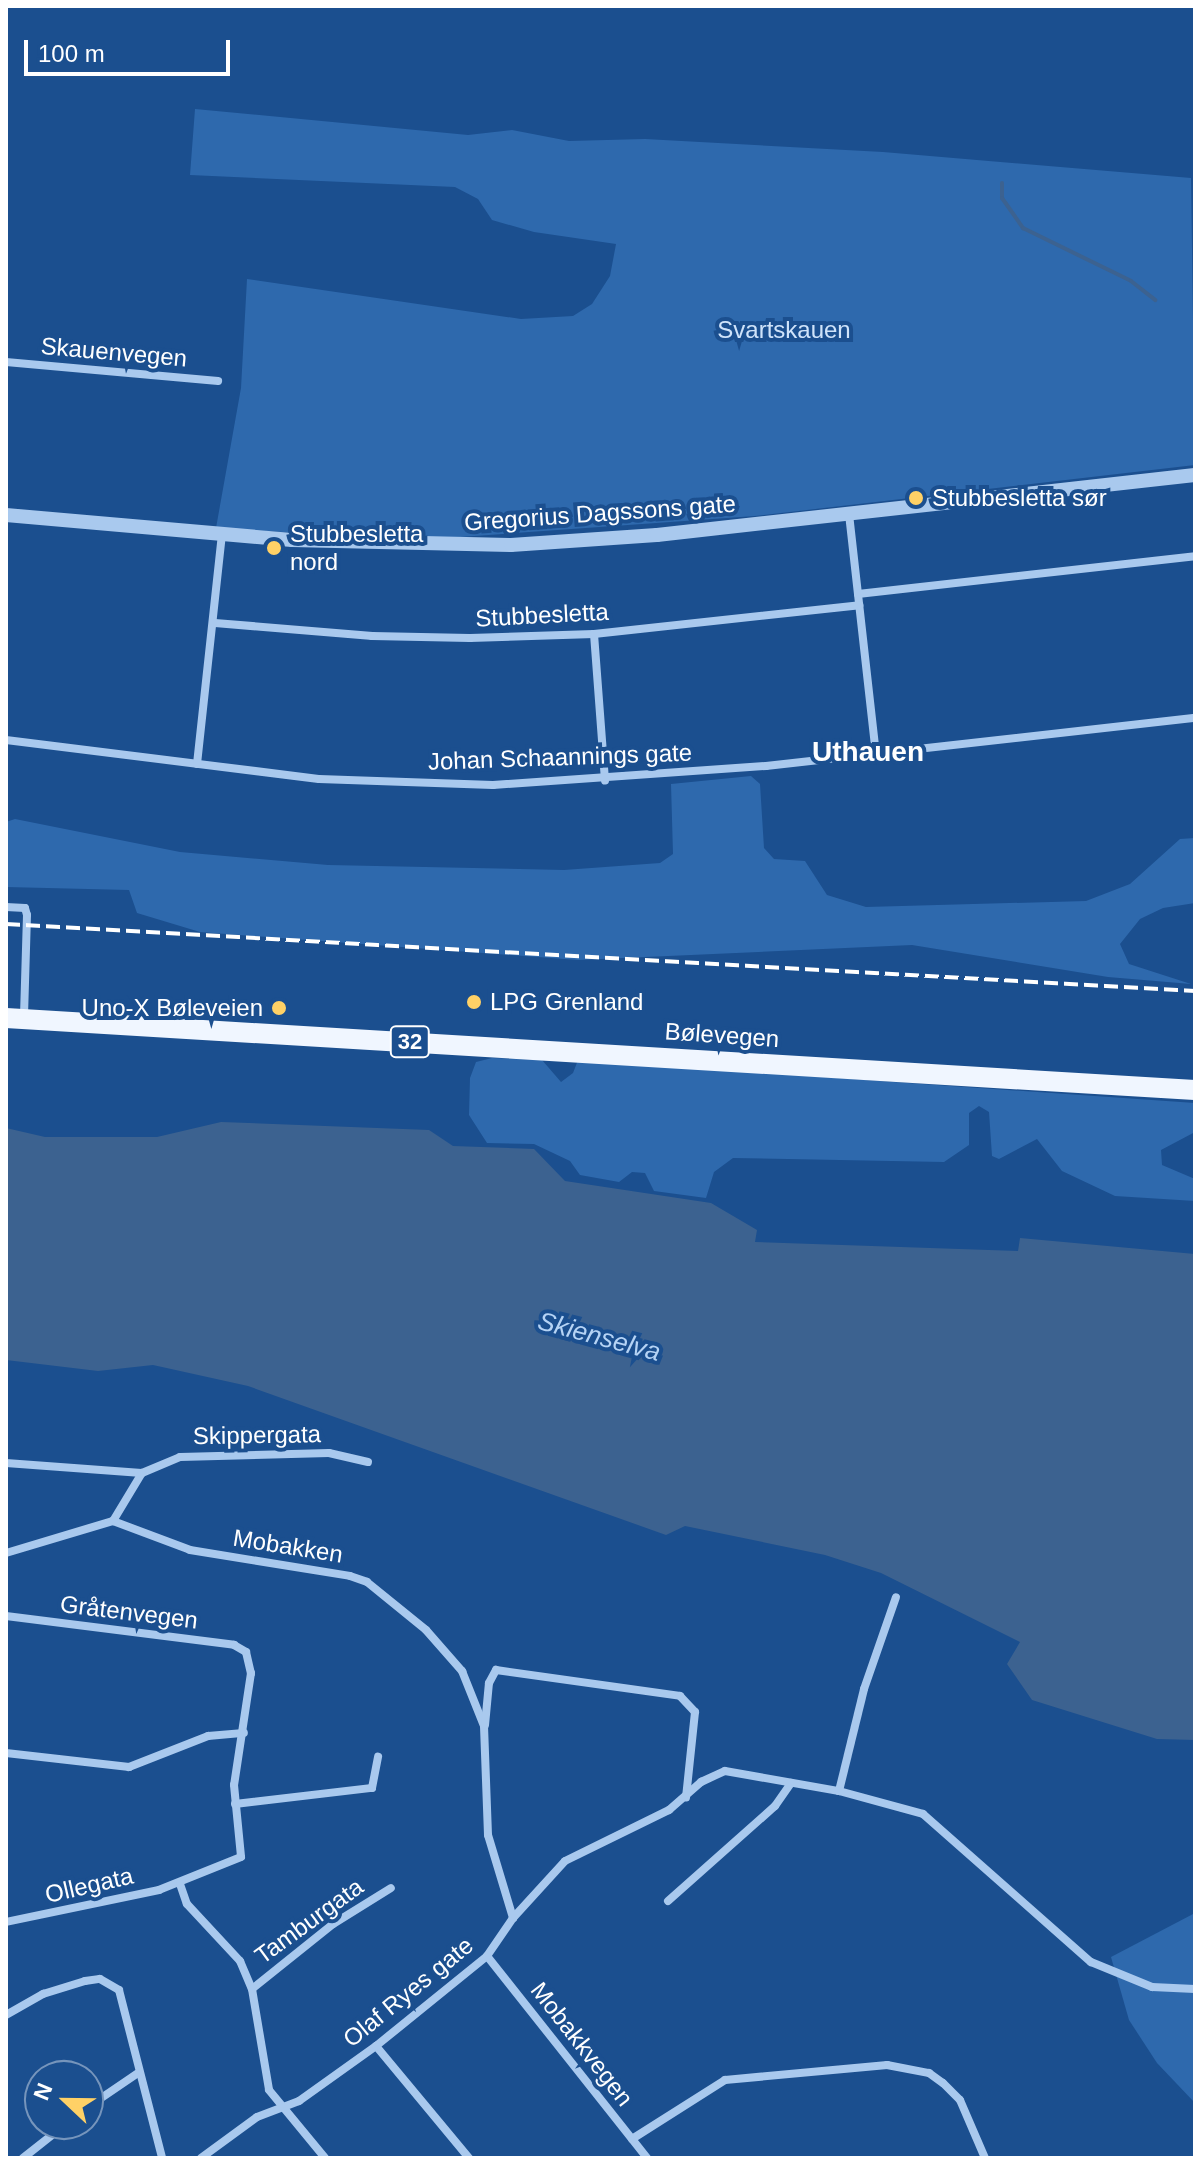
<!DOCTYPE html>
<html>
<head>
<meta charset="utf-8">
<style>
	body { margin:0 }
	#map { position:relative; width:1201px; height:2164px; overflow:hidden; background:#1b4f8f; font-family:Helvetica,sans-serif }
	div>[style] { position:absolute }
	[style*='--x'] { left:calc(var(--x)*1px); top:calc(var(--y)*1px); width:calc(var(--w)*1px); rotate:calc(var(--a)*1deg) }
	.green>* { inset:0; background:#2e69ad }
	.water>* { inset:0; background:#3c6290 }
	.stream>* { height:4px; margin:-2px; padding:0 2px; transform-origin:2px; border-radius:2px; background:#3c6290 }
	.minor>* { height:8px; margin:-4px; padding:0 4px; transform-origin:4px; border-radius:4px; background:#a9c9ee }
	.tertiary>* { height:14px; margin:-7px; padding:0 7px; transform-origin:7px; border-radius:7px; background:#a9c9ee }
	.primary>* { height:20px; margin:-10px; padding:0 10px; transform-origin:10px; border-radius:10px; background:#f0f6ff }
	.rail>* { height:4px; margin-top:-2px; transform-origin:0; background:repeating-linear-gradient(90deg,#fff 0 14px,transparent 0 20px) }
	.dots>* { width:22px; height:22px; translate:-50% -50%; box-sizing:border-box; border:4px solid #1b4f8f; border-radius:50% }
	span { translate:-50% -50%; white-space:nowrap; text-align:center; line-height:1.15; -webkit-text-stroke:8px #1b4f8f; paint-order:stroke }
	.shield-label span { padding:2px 6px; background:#1b4f8f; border:2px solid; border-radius:6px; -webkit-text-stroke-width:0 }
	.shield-label { font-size:22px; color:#fff; font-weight:700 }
	.park-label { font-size:24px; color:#cfe3fa }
	.street-label { font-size:24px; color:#fff }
	.poi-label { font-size:24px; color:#fff }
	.left { translate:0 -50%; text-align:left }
	.right { translate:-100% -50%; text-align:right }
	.water-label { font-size:26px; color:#b5d3f5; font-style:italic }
	.quarter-label { font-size:28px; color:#fff; font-weight:700 }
	.frame { position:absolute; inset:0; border:8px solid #fff; pointer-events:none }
	.north { position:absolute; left:24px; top:2060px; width:80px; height:80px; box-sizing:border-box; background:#1b4f8f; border:2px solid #7695bc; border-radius:50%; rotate:292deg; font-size:22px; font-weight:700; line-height:32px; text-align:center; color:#fff }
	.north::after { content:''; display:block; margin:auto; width:28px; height:36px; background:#ffd166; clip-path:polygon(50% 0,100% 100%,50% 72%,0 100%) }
	.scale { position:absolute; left:24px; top:40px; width:206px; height:36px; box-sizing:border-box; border:4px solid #fff; border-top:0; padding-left:10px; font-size:24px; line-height:28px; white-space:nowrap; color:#fff; -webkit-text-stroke:6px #1b4f8f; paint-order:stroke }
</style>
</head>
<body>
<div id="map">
	<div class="green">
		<i style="clip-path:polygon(195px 109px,468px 135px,512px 130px,569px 141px,645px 139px,883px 152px,1191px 178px,1195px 465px,755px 516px,418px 540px,216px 528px,241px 388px,247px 279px,521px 319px,573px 316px,592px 304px,610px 276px,616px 244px,534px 232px,492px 220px,478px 199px,455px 187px,190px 175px)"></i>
		<i style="clip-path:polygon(751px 776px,760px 784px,764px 848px,774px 859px,805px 861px,827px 895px,866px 907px,1086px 901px,1130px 884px,1180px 839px,1195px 838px,1195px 903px,1163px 908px,1140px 919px,1120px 944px,1129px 964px,1191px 984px,1108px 977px,912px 945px,578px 960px,200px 932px,137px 913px,129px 890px,6px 887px,6px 822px,15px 819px,180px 852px,328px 865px,564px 870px,660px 863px,673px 854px,671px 784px)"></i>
		<i style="clip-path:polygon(492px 1058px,542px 1060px,561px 1082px,573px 1073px,578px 1060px,1195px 1103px,1195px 1132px,1161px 1150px,1162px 1165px,1195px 1179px,1195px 1201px,1115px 1196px,1062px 1171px,1037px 1139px,999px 1159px,992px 1156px,989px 1112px,979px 1106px,969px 1113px,969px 1145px,944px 1162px,733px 1158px,714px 1172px,706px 1198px,654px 1191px,645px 1173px,632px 1172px,619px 1182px,580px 1175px,570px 1161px,534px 1144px,487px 1143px,469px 1115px,470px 1078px,476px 1062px)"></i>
		<i style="clip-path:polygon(1195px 1913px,1195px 2103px,1157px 2063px,1129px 2020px,1111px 1957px)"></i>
	</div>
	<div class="water">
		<i style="clip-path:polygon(221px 1122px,429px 1130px,453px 1146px,534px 1149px,565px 1181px,711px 1203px,757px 1230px,755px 1242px,1018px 1251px,1020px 1238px,1195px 1254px,1195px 1740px,1157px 1739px,1032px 1700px,1007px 1664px,1020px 1642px,881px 1573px,825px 1555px,685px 1526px,666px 1535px,248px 1386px,153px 1365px,98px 1371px,6px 1360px,6px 1128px,45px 1137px,157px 1137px)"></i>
	</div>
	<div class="stream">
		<i style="--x:1002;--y:183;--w:15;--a:90"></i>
		<i style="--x:1002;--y:198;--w:37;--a:55"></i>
		<i style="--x:1023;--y:228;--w:120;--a:26.1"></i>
		<i style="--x:1131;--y:281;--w:31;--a:38"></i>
	</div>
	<div class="minor">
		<i style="--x:6;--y:362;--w:213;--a:5.1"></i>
		<i style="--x:849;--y:514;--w:242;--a:83.6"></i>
		<i style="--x:858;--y:594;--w:339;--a:-6.4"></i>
		<i style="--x:215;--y:623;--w:158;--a:4.7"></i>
		<i style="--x:372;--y:636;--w:98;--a:1.2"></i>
		<i style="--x:470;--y:638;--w:124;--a:-1.8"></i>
		<i style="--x:594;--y:634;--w:267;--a:-6.2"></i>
		<i style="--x:594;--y:634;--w:147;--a:85.7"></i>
		<i style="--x:6;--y:740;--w:315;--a:7.1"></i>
		<i style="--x:319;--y:779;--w:174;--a:2"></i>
		<i style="--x:493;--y:785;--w:274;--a:-4"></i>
		<i style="--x:766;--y:766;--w:432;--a:-6.4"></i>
		<i style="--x:197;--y:764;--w:231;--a:-83.8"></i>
		<i style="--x:6;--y:907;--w:19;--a:3"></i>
		<i style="--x:25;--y:908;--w:7;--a:74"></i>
		<i style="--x:27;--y:915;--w:103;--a:91.7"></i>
		<i style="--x:6;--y:1463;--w:136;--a:4.2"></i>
		<i style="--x:142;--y:1473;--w:41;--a:-22.8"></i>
		<i style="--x:180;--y:1457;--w:149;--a:-1.5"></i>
		<i style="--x:329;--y:1453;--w:40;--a:13"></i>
		<i style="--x:113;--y:1521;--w:82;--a:20.6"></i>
		<i style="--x:190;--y:1550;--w:162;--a:9.2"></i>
		<i style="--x:350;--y:1576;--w:18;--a:19"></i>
		<i style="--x:367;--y:1582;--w:76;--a:39.1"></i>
		<i style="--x:426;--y:1630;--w:55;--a:48.7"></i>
		<i style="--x:462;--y:1671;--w:59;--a:68.2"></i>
		<i style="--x:484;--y:1726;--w:109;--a:87.9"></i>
		<i style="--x:488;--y:1835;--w:87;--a:73.2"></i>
		<i style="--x:6;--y:1553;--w:112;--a:-16.7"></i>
		<i style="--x:113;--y:1521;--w:56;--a:-58.9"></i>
		<i style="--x:6;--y:1616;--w:230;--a:7.2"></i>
		<i style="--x:234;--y:1645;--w:14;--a:30"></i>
		<i style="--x:246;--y:1652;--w:22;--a:77"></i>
		<i style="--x:251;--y:1673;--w:113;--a:98.6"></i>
		<i style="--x:234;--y:1785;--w:72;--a:84.4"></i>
		<i style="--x:241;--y:1857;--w:88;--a:158.1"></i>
		<i style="--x:159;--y:1890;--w:156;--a:168.2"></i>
		<i style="--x:485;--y:1725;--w:42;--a:-84.6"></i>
		<i style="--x:489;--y:1683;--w:15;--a:-62"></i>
		<i style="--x:496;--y:1670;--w:186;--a:8"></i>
		<i style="--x:680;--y:1696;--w:22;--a:47"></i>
		<i style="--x:695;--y:1712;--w:86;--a:96"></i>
		<i style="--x:6;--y:1753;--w:124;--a:6.5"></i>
		<i style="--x:129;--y:1767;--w:85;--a:-21.4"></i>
		<i style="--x:208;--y:1736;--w:36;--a:-5"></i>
		<i style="--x:839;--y:1791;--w:105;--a:-76.2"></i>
		<i style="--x:864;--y:1689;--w:97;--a:-70.8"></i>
		<i style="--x:235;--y:1804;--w:138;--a:-6.7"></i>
		<i style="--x:372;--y:1788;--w:32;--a:-79"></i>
		<i style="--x:180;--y:1884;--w:21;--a:71"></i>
		<i style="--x:187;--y:1904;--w:78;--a:47.1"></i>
		<i style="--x:240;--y:1961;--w:30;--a:67"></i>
		<i style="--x:252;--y:1989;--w:102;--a:80.4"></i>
		<i style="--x:269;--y:2090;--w:88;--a:50.5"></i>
		<i style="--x:668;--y:1901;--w:143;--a:-41.6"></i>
		<i style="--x:775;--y:1806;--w:28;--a:-55"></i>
		<i style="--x:487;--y:1956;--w:258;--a:51.6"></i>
		<i style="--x:252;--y:1989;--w:104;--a:-38.7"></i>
		<i style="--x:333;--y:1924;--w:68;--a:-31.8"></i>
		<i style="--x:6;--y:2015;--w:43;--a:-29.6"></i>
		<i style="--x:43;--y:1994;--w:44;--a:-17.2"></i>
		<i style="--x:85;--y:1981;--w:15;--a:-8"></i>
		<i style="--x:100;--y:1979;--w:22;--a:30"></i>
		<i style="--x:119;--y:1990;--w:173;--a:75.6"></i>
		<i style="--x:376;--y:2046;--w:146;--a:50.3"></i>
		<i style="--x:88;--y:2107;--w:60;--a:-34.2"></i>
		<i style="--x:632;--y:2139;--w:110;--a:-32.4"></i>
		<i style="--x:725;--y:2080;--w:163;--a:-5.3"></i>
		<i style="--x:887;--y:2065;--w:43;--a:10.8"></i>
		<i style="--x:929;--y:2073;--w:17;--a:36"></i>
		<i style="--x:943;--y:2083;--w:24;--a:45"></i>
		<i style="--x:960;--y:2100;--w:63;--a:66.7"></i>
		<i style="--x:23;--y:2158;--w:55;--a:-38.3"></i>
		<i style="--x:201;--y:2158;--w:69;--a:-36.2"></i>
		<i style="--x:257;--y:2117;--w:45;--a:-20.9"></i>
		<i style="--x:299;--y:2101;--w:95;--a:-35.5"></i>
		<i style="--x:376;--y:2046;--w:143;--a:-39"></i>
		<i style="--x:487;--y:1956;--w:46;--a:-55.6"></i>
		<i style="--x:513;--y:1918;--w:77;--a:-47.6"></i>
		<i style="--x:565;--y:1861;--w:116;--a:-26.1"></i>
		<i style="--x:669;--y:1810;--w:43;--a:-41.2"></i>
		<i style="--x:701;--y:1782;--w:26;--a:-25"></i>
		<i style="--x:725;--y:1771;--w:116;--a:10"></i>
		<i style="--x:839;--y:1791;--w:87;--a:15.3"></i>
		<i style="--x:923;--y:1814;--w:224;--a:41.4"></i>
		<i style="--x:1091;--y:1962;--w:66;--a:22.3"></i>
		<i style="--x:1152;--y:1987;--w:43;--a:2.7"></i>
	</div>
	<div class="tertiary">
		<i style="--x:6;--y:515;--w:287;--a:5"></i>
		<i style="--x:292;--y:540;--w:219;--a:1.3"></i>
		<i style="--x:511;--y:545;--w:146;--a:-3.9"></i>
		<i style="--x:657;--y:535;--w:541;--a:-6.36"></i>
	</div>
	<div class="primary">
		<i style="--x:6;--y:1018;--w:1191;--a:3.47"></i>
	</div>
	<div class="rail">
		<i style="--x:6;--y:924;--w:1191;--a:3.23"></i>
	</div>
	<div class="dots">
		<i style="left:916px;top:498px;background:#ffd166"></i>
		<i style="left:274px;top:548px;background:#ffd166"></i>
		<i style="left:474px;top:1002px;background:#ffd166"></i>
		<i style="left:279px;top:1008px;background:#ffd166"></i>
	</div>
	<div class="shield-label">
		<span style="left:410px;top:1042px">32</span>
	</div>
	<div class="park-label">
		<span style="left:784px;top:330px">Svartskauen</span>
	</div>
	<div class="street-label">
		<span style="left:114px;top:352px;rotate:5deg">Skauenvegen</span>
		<span style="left:600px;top:513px;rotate:-4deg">Gregorius Dagssons gate</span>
		<span style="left:542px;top:615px;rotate:-3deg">Stubbesletta</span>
		<span style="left:560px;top:757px;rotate:-2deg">Johan Schaannings gate</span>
		<span style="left:722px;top:1035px;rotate:4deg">Bølevegen</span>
		<span style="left:257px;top:1435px;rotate:-1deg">Skippergata</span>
		<span style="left:288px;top:1546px;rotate:9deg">Mobakken</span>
		<span style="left:129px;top:1612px;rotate:7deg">Gråtenvegen</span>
		<span style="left:89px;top:1885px;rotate:-13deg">Ollegata</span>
		<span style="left:309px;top:1921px;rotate:-36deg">Tamburgata</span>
		<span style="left:408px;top:1992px;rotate:-39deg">Olaf Ryes gate</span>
		<span style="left:582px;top:2044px;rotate:52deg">Mobakkvegen</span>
	</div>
	<div class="poi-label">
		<span class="left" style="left:932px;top:498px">Stubbesletta sør</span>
		<span class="left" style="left:290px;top:548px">Stubbesletta<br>nord</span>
		<span class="left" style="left:490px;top:1002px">LPG Grenland</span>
		<span class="right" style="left:263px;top:1008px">Uno-X Bøleveien</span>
	</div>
	<div class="water-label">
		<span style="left:599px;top:1337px;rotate:15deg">Skienselva</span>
	</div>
	<div class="quarter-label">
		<span style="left:868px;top:752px">Uthauen</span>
	</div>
	<div class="frame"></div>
	<div class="north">N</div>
	<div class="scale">100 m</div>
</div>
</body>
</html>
